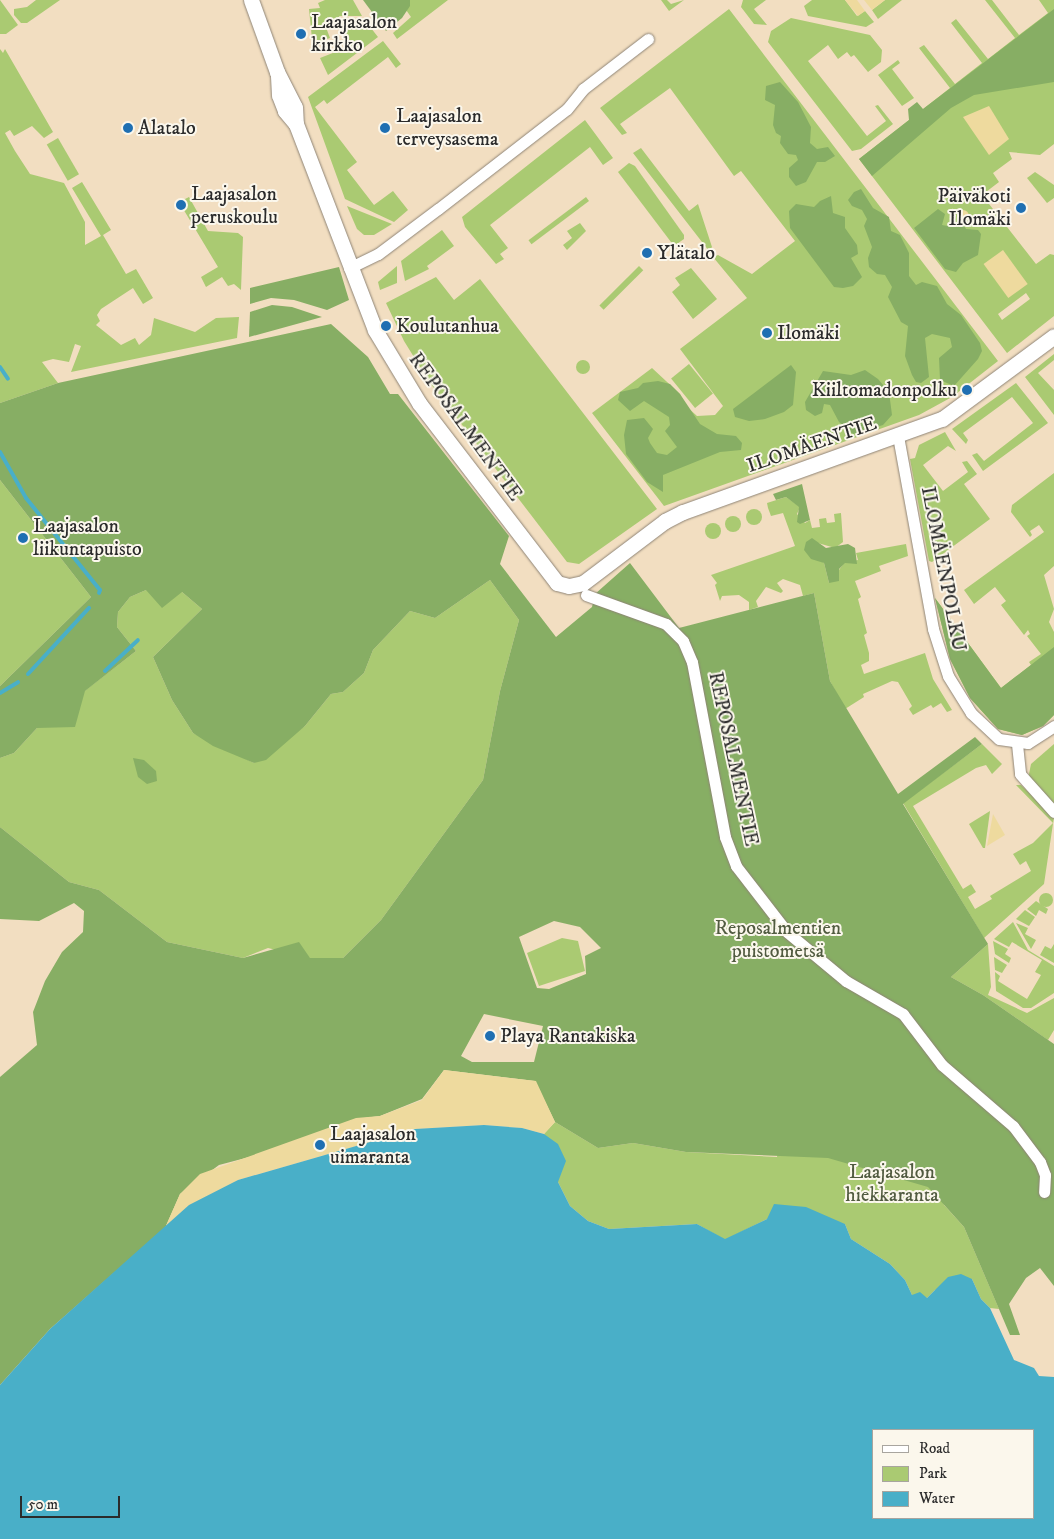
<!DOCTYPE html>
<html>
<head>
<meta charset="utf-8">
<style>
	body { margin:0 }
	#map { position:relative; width:1054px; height:1539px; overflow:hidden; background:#f2dec1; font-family:"IM FELL DW Pica",serif }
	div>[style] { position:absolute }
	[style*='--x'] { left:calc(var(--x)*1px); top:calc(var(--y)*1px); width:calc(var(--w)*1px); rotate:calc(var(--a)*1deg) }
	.green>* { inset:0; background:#aaca72; transform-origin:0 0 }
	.round { border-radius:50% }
	.forest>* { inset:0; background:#87ae64 }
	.sand>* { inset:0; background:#eeda9e; transform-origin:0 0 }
	.water>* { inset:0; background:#49afc8 }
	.stream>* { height:4px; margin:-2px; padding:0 2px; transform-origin:2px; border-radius:2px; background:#49afc8 }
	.roads { filter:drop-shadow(0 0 1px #8e8476) drop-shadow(0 0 1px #8e8476) }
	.street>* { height:11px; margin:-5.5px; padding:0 5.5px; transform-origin:5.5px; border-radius:5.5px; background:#fff }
	.secondary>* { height:15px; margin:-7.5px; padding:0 7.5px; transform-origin:7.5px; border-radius:7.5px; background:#fff }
	.dots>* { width:14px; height:14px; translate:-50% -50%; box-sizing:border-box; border:2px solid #fbf7ec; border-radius:50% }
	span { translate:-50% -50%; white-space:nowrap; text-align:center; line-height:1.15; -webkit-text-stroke:4px #fbf7ec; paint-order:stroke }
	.poi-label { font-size:20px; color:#2b2b2b }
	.left { translate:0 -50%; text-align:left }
	.right { translate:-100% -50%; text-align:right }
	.street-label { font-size:20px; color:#2b2b2b }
	.park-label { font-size:20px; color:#515b40 }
	.legend { position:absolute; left:872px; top:1429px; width:162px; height:90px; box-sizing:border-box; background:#fbf7ec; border:1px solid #a8a59f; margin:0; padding:6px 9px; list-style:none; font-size:15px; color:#2b2b2b }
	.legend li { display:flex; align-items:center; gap:10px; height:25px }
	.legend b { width:25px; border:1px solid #a8a59f }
	.scale { position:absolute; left:20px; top:1496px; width:100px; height:22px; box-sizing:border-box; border:2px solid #2b2b2b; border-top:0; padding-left:6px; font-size:15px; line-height:18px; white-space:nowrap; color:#2b2b2b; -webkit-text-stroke:4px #fbf7ec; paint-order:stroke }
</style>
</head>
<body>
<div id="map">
	<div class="green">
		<i style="clip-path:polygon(0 0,18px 25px,6px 34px,0 34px)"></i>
		<i style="clip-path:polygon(36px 0,60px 0,27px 23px,21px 23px,14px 15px,14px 9px,27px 7px)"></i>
		<i style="clip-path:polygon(325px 0,353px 0,362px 16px,339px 16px,341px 22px,367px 23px,378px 37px,328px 75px,320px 58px,348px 47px,339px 25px,327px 30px,330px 38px,315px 43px,312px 39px,309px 9px,320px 8px,318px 3px)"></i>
		<i style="clip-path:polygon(399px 0,448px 0,397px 39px,393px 33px,411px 17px)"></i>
		<i style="clip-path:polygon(661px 0,667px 0,671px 4px,684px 0,669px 11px)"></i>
		<i style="clip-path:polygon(743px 0,766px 0,754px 9px,767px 25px,754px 24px,741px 7px)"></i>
		<i style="clip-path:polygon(812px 0,845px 0,857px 16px,865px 11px,874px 22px,866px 27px,808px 16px,804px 6px)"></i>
		<i style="clip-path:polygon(885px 0,902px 0,878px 19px,872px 10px)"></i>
		<i style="clip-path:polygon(evenodd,985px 0,992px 0,1019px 35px,1048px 13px,1039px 0,1054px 0,1054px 144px,1040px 155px,1009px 152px,1012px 159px,993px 173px,999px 182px,982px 195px,1036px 264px,1050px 254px,1054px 255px,1054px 316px,1007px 353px,859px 159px,950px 88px,919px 48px,924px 45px,955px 84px,982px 63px,951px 23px,956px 19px,988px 59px,1015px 38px,985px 0,1026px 293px,1030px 299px,1002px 320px,998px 314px,1026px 293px)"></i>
		<i style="clip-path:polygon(729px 9px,998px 361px,952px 397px,919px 415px,664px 506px,592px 413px,652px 368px,680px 394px,684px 404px,697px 416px,715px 415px,723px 406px,680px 349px,747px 298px,713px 257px,718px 255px,752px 274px,795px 241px,741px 171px,734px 176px,670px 88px,620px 124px,627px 133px,622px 135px,600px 108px)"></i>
		<i style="clip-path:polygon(791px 18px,870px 35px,882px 50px,881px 62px,868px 72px,854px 55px,851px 57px,847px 52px,838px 59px,828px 45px,808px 61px,867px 136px,886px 121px,875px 106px,878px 105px,893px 124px,861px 149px,852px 151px,768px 42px,771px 31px)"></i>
		<i style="clip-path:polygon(383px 41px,401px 64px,396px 68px,388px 57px,327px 104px,324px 100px,315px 107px,357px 162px,347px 170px,374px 205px,393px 191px,408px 210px,394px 222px,345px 199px,308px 97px)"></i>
		<i style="clip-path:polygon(0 49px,3px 53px,5px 49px,53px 132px,44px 138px,32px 126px,14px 136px,10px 130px,5px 133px,15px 151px,30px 174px,64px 183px,85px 222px,85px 245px,101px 236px,72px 188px,82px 182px,111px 230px,103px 235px,126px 274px,136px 269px,153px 298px,143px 304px,133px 288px,101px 309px,97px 315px,100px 321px,96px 325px,121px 345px,135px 338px,139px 345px,151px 335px,154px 318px,195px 332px,216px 318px,239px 317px,237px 338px,71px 372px,81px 346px,75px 344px,69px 362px,53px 359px,42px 362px,58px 383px,0 403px)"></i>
		<i style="clip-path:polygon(898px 60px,900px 63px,892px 69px,914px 98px,902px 106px,878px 75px)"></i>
		<i style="clip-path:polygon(585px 120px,613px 158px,603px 165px,590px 147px,490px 225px,508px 248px,500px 254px,504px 259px,496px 264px,465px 227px,462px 217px)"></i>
		<i style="left:58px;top:138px;width:42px;height:13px;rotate:60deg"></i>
		<i style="clip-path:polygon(641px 148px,689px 211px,698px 204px,712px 247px,709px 251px,633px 153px)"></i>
		<i style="clip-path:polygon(629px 163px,635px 166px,684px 235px,684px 239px,674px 246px,618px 172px)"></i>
		<i style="clip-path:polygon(1035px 172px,1054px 185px,1054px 198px,1047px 203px,1027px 178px)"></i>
		<i style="clip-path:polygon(189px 197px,208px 231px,238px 233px,243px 237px,241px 290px,234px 284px,228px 286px,222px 277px,206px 287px,201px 277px,218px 267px,179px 202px)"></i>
		<i style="left:586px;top:197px;width:5px;height:72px;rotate:53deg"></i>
		<i style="clip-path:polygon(347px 206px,392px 224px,374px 235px,364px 235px,357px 229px)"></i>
		<i style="clip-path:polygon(580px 223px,586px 231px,567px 250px,563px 245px,572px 238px,567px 231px)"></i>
		<i style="clip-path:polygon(442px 230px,454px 246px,427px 266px,429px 269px,405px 281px,401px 261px)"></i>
		<i style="clip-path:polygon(397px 266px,397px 283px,380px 290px,378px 282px)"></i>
		<i style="left:639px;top:266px;width:6px;height:56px;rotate:45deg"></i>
		<i style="clip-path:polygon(691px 268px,717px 299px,693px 319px,672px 292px,680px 285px,675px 278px)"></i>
		<i style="clip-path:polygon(436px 277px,454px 300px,480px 279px,657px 509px,579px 564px,567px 562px,430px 383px,404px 341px,386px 303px)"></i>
		<i style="clip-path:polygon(1054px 354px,1054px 360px,1038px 373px,1054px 390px,1054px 415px,1025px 377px)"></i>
		<i class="round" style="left:576px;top:360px;width:14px;height:14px"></i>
		<i style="left:689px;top:364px;width:38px;height:23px;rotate:51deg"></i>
		<i style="clip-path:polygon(1016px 383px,1048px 423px,983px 471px,972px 455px,977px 453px,984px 461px,1033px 423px,1012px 397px,963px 433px,968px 440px,966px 444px,952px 429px)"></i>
		<i style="clip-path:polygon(945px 432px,956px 451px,948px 446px,923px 465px,943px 491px,968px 472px,962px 462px,967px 461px,977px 474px,964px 484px,990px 519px,932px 562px,929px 561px,910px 459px,915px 458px,919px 445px)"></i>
		<i style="clip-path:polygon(1054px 473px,1054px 566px,1044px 575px,1054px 609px,1049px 622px,1054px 632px,1054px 715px,1043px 726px,1022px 735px,998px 729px,970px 698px,950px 659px,935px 598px,1001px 688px,1031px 665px,1029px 662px,1041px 654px,1027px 636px,1030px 634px,1028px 630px,1024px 635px,1001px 605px,1006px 601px,995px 587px,974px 604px,964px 590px,1044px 532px,1039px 525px,1030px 531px,1032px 535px,1030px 537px,1011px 512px,1012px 505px)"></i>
		<i style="clip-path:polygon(0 480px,91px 597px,0 686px)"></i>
		<i style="clip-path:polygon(786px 497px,800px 507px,797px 514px,805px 523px,810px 520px,812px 528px,820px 527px,819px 519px,826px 518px,827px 523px,835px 522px,834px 514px,841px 513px,843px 542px,835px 548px,818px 543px,818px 559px,824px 563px,829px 583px,845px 562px,858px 560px,856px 553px,906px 544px,908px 556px,879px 566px,881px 571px,855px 581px,861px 597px,858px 599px,867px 633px,864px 635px,869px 653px,869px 661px,861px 665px,864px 674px,925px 653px,933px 679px,952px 710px,947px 712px,941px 703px,933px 708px,931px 705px,913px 715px,909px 709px,912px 706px,898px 682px,892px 681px,863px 694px,864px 697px,845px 709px,830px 681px,814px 593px,803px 596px,800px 585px,783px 579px,777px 583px,783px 591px,781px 593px,766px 587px,756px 601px,758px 607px,749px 610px,749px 602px,739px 595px,722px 596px,720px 601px,715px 585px,717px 583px,711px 575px,795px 546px,783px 513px,771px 516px,768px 508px,767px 503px)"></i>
		<i class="round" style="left:746px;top:509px;width:16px;height:16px"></i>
		<i class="round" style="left:725px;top:516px;width:16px;height:16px"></i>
		<i class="round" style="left:705px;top:523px;width:16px;height:16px"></i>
		<i style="clip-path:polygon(490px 580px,519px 620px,500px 691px,483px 780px,381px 920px,343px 958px,310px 958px,268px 948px,243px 958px,167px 942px,99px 890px,69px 882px,0 827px,0 758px,14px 753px,37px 728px,136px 651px,117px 627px,118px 612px,130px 597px,146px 590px,182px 592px,202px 609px,153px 657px,172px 700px,193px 733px,254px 763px,305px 726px,331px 694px,343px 692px,364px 673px,373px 650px,410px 611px,435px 618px)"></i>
		<i style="clip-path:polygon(982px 744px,1002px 764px,992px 774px,986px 765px,976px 768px,913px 806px,963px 889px,971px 884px,976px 892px,968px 897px,975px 909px,992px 899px,990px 896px,1031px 871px,1026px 861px,1020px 865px,1013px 854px,1033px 843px,1053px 823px,1016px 785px,1021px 785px,1054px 817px,1044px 884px,984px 938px,903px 803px)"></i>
		<i style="clip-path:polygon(1054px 744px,1054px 806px,1028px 779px,1031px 764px)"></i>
		<i style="clip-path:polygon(990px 811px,985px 848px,983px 848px,969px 824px)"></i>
		<i class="round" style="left:1039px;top:893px;width:14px;height:14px"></i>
		<i style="clip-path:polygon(1036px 901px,1048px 909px,1046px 914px,1039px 910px,1036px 916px,1027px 909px)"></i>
		<i style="clip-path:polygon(1025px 910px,1035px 917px,1029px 926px,1016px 919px)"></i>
		<i style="clip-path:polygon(1013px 922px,1028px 950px,1054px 966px,1054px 993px,1031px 1008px,1023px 1008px,996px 991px,995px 972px,1000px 976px,998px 981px,1027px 999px,1041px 975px,1035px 972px,1042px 960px,1012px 942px,1009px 947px,994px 939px)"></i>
		<i style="clip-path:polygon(1016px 923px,1028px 928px,1025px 934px,1036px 940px,1031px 949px)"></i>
		<i style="clip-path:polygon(562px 938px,578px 941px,585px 971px,539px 986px,527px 953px)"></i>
		<i style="clip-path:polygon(993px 941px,1008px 949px,1005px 954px,1011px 958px,1009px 963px,995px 954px)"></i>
		<i style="clip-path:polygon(988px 944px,991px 987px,988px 995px,1027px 1013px,1054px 998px,1054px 1030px,1048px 1040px,983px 995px,951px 977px)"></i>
		<i style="clip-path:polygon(1054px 944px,1054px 963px,1040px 955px,1045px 946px,1051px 949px)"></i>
		<i style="clip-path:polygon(994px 957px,1007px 965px,1002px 973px,995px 970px)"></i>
		<i style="clip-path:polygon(555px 1122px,598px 1148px,633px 1143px,686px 1152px,777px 1157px,779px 1132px,935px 1173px,944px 1205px,964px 1227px,999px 1309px,990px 1308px,981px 1299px,972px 1279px,935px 1290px,927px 1298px,912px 1295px,905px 1280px,890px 1264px,851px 1239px,845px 1224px,767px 1219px,725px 1240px,697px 1224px,609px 1229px,588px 1221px,570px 1206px,558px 1182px,544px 1134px)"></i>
	</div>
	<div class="forest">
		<i style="clip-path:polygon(363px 0,410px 0,410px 6px,402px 18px,386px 31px)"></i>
		<i style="clip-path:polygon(1054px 9px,1054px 82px,974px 95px,951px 108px,872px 176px,859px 159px,909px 120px,908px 109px,917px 102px,923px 109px)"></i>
		<i style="clip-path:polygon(780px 82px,798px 102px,811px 127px,810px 143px,817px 149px,828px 147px,835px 156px,825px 162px,817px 162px,806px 182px,796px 186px,789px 177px,789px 168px,798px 160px,796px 155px,788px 154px,780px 143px,781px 136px,776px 133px,773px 125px,775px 105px,765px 100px,766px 86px)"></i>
		<i style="clip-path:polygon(861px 189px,873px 208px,889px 217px,891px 231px,900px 235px,909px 253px,909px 276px,916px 285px,922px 282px,937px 286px,947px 304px,961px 315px,980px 343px,982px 351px,978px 359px,954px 386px,940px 380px,939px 358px,952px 347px,950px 338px,932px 334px,925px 338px,929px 377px,921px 383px,916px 382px,912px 375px,905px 356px,908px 326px,901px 322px,888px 297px,892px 287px,885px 275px,877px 274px,869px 267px,868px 258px,872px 247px,864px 226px,867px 219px,862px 210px,852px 206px,848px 200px,854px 192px)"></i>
		<i style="clip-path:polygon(831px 196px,833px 213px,845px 217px,845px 228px,857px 245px,858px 254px,851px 258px,862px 277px,853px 286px,843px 288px,834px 287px,790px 228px,789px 211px,796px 204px,814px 207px,820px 201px)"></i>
		<i style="clip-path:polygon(938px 209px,945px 214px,942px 225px,953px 227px,963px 224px,966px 229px,978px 230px,981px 234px,978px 255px,963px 263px,956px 272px,945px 269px,914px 228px)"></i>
		<i style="clip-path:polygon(339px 267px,349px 300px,327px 310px,294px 300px,271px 298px,250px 304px,250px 288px)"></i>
		<i style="clip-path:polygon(272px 305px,292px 307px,322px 317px,249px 337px,250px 312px)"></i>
		<i style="clip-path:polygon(evenodd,331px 324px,368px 357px,390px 394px,398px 394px,509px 536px,500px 564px,556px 637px,592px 607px,595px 594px,630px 563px,679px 628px,814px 593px,830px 681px,898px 794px,975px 737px,982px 744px,903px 804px,988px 944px,951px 977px,983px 995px,1054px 1044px,1054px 1286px,1040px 1268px,1026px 1278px,1009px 1304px,1020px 1335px,1010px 1335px,964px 1227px,928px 1187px,828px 1158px,686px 1152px,633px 1143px,598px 1148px,555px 1122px,535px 1081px,444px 1070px,422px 1099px,380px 1116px,356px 1119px,253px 1156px,219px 1165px,180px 1194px,165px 1228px,50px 1329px,0 1385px,0 1077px,37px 1045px,33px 1012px,45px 981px,62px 952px,83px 932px,84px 911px,74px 903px,39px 921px,0 919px,0 827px,69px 882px,99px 890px,167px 942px,243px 958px,299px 942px,310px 958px,343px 958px,381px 920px,483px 780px,500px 691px,519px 620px,490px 580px,435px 618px,410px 611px,373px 650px,364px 673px,343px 692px,331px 694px,305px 726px,266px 760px,254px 763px,213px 746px,193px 733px,172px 700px,153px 657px,202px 609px,182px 592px,162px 608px,146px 590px,130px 597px,118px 612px,117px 627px,136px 651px,85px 691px,75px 727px,37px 728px,14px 753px,0 758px,0 686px,91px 597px,0 480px,0 403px,58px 383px,331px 324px,554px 921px,580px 927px,601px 948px,585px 956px,586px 974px,549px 989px,537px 988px,519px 937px,554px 921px,331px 324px,484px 1014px,543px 1026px,534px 1062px,472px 1062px,461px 1056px,484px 1014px)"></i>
		<i style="clip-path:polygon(791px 365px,796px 372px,793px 405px,784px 412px,765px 419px,749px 421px,735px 417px,733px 409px)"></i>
		<i style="clip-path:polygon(865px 370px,878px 379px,889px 392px,892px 415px,883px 425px,853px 434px,839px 422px,830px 405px,824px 404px,822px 413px,815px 416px,806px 410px,805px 402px,823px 371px,851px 375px)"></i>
		<i style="clip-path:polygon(658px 381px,670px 384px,680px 394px,700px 424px,717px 434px,736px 436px,742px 443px,741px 450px,720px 452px,663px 475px,663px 492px,647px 482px,626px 454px,624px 435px,627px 420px,644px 418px,653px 429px,648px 438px,650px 443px,657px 453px,667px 455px,677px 447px,665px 431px,670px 425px,669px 417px,644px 401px,630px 411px,618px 400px,620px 392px,638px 388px,643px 383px)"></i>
		<i style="clip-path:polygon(802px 484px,810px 520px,800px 524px,797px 522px,799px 507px,786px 497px,776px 500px,773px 494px)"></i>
		<i style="clip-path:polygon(812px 538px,826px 548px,848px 544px,855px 548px,857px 564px,845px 563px,839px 569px,839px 581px,829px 583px,824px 563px,811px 559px,804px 550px,806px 542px)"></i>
		<i style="clip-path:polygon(935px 598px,1001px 688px,1054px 647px,1054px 715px,1043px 726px,1022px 735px,998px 729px,970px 698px,950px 659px)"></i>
		<i style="clip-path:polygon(133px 758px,144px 760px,156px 771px,157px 781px,147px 784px,138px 777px)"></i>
	</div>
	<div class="sand">
		<i style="clip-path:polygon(845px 0,857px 0,865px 11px,858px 16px)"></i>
		<i style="clip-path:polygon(864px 0,885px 0,872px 10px)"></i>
		<i style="clip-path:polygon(989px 106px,1009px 139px,989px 155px,963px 117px)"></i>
		<i class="round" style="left:957px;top:210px;width:12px;height:12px"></i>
		<i style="left:1003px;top:250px;width:42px;height:24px;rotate:54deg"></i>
		<i style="clip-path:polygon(993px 814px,1005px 835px,987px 846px)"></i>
		<i style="clip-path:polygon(444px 1070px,536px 1081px,555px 1122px,544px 1134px,522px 1128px,484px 1125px,415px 1129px,238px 1180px,165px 1228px,180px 1194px,200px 1174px,356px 1118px,380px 1116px,422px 1100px)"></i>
	</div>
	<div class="water">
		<i style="clip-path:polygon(evenodd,484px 1125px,522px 1128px,544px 1134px,558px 1144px,566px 1161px,558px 1182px,570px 1206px,588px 1221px,609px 1229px,697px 1224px,725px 1239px,767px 1219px,774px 1204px,806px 1207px,845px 1224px,851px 1239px,890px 1264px,905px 1280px,912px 1295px,920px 1292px,927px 1298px,948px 1277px,961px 1274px,972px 1279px,981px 1299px,990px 1308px,1014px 1360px,1034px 1368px,1039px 1376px,1054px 1377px,1054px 1539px,0 1539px,0 1385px,50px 1329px,189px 1205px,238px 1180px,415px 1129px,484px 1125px,873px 1430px,1033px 1430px,1033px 1518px,873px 1518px,873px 1430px)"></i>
	</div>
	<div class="stream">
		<i style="--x:0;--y:367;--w:14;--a:56"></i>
		<i style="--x:0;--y:452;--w:53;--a:60.5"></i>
		<i style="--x:26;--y:498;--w:118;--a:51.2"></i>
		<i style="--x:100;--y:590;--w:3;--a:108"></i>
		<i style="--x:105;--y:671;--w:45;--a:-43.2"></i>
		<i style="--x:28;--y:674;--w:90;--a:-47.3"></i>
		<i style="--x:0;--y:693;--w:21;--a:-31"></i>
	</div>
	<div class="roads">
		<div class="street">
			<i style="--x:349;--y:268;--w:32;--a:-26"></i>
			<i style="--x:378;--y:254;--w:75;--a:-36.9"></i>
			<i style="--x:438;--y:209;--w:163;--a:-37.8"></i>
			<i style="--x:567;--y:109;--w:26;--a:-51"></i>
			<i style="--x:583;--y:89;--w:82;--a:-37.6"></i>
			<i style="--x:898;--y:436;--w:196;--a:79.7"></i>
			<i style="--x:933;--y:629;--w:49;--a:72.3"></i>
			<i style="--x:948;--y:676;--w:44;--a:58.1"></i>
			<i style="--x:971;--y:713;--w:38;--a:43"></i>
			<i style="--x:999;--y:739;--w:29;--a:8"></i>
			<i style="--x:1028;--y:743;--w:31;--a:-33"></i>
			<i style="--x:586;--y:595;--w:85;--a:19.9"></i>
			<i style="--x:666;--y:624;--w:24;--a:45"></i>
			<i style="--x:683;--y:641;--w:23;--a:67"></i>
			<i style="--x:692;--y:662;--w:178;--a:79.3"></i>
			<i style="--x:725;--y:837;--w:31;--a:69"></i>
			<i style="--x:736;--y:866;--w:83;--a:52.3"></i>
			<i style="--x:787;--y:932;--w:77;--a:39.7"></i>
			<i style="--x:846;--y:981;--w:66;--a:30.1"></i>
			<i style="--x:903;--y:1014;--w:64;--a:52.6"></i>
			<i style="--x:942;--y:1065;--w:94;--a:40.7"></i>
			<i style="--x:1013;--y:1126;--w:45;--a:53.1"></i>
			<i style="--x:1040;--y:1162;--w:14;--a:69"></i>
			<i style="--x:1045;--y:1175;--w:17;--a:93"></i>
			<i style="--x:1017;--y:744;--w:30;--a:84"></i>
			<i style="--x:1020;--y:774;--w:51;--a:48.2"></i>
		</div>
		<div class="secondary">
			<i style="--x:251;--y:0;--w:77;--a:70.1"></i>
			<i style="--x:277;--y:72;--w:39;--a:63"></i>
			<i style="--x:295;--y:107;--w:17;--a:87"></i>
			<i style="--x:296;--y:124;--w:221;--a:69"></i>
			<i style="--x:375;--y:330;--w:85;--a:58.9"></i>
			<i style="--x:419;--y:403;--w:227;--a:52.5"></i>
			<i style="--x:557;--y:583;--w:12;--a:14"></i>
			<i style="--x:569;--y:586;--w:14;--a:-12"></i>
			<i style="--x:583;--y:583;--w:103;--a:-37.1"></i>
			<i style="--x:665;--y:521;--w:20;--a:-27"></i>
			<i style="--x:683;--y:512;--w:275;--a:-19.8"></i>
			<i style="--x:942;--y:419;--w:139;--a:-36.5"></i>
			<i style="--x:278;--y:76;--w:19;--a:87"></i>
			<i style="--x:279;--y:95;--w:17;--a:69"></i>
			<i style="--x:285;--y:111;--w:17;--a:50"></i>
		</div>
	</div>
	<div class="dots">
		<i style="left:301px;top:34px;background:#1f6fb2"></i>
		<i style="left:128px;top:128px;background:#1f6fb2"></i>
		<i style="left:385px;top:128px;background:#1f6fb2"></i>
		<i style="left:181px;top:205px;background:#1f6fb2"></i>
		<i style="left:1021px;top:208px;background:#1f6fb2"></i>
		<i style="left:647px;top:253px;background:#1f6fb2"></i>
		<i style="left:386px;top:326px;background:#1f6fb2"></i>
		<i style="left:767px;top:333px;background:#1f6fb2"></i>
		<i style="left:967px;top:390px;background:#1f6fb2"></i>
		<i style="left:23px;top:538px;background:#1f6fb2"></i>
		<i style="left:490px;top:1036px;background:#1f6fb2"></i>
		<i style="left:320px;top:1145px;background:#1f6fb2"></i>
	</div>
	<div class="poi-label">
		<span class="left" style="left:311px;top:34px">Laajasalon<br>kirkko</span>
		<span class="left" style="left:396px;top:128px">Laajasalon<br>terveysasema</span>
		<span class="left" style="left:138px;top:128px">Alatalo</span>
		<span class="left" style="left:191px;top:206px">Laajasalon<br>peruskoulu</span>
		<span class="right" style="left:1011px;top:208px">Päiväkoti<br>Ilomäki</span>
		<span class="left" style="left:657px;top:253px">Ylätalo</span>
		<span class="left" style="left:396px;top:326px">Koulutanhua</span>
		<span class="left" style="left:777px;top:333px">Ilomäki</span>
		<span class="right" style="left:957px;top:390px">Kiiltomadonpolku</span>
		<span class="left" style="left:33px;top:538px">Laajasalon<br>liikuntapuisto</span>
		<span class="left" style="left:500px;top:1036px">Playa Rantakiska</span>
		<span class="left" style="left:330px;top:1146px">Laajasalon<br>uimaranta</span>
	</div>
	<div class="street-label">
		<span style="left:465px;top:427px;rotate:54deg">REPOSALMENTIE</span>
		<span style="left:812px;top:445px;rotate:-19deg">ILOMÄENTIE</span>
		<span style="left:943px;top:569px;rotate:79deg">ILOMÄENPOLKU</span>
		<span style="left:733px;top:759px;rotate:78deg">REPOSALMENTIE</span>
	</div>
	<div class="park-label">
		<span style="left:778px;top:940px">Reposalmentien<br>puistometsä</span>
		<span style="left:892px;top:1184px">Laajasalon<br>hiekkaranta</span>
	</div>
	<ul class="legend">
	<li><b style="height:6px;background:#fff"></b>Road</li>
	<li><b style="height:14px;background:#aaca72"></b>Park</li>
	<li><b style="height:14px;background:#49afc8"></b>Water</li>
	</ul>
	<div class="scale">50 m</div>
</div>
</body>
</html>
